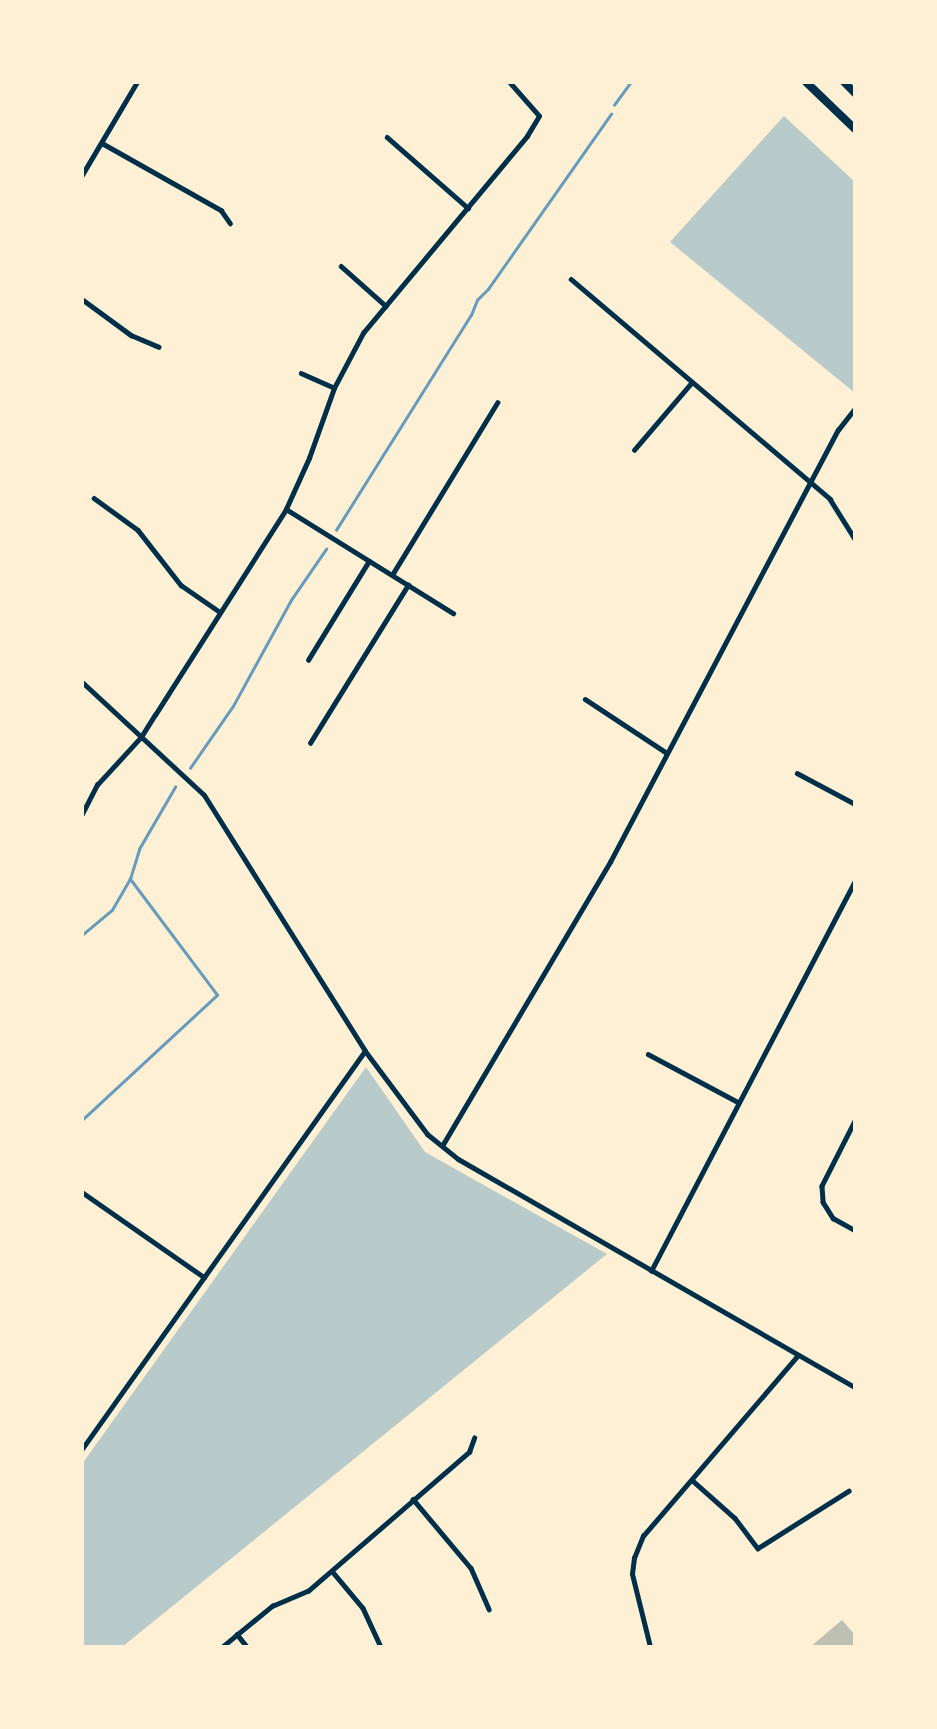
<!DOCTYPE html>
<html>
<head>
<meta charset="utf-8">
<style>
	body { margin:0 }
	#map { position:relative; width:937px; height:1729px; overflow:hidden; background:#fdf0d5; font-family:"Roboto Serif",serif }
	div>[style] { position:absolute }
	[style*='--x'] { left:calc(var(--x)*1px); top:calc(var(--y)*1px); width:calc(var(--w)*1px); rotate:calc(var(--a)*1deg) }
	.green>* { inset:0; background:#b9caca }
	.stream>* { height:2.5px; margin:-1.25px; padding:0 1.25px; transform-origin:1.25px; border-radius:1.25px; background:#669bbc }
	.building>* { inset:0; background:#bec0b2 }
	.minor>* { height:4.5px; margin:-2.25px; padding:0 2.25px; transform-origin:2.25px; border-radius:2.25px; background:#003049 }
	.tertiary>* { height:5px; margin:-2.5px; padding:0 2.5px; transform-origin:2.5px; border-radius:2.5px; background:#003049 }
	.motorway>* { height:8px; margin:-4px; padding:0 4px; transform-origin:4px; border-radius:4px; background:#003049 }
	span { translate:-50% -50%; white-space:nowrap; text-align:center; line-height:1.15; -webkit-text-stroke:7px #fdf0d5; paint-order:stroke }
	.frame { position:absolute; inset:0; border:84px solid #fdf0d5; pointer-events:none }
</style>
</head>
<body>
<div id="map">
	<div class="green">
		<i style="clip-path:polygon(784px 116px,855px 182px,855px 393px,670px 242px)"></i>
		<i style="clip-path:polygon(366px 1067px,425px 1152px,607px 1254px,122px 1647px,82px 1647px,82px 1464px)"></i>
	</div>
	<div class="stream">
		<i style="--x:614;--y:105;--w:29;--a:-54"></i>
		<i style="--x:336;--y:530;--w:254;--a:-57.9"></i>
		<i style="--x:471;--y:315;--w:16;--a:-68"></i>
		<i style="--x:477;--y:300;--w:16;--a:-45"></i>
		<i style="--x:488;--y:289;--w:214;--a:-54.9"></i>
		<i style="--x:190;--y:768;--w:75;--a:-55.3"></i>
		<i style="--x:233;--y:706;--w:121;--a:-61.3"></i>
		<i style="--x:291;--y:600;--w:62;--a:-55.5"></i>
		<i style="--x:82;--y:935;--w:39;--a:-40"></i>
		<i style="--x:112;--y:910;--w:36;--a:-60"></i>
		<i style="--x:130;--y:879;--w:31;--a:-73"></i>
		<i style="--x:139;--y:849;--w:72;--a:-59.9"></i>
		<i style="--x:82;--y:1120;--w:184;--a:-42.8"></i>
		<i style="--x:217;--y:995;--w:145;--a:-126.9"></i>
	</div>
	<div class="building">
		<i style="clip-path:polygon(842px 1620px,855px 1635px,855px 1647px,810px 1647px)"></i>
	</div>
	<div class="minor">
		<i style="--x:387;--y:137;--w:108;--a:41.2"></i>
		<i style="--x:102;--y:143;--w:137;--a:29.4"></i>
		<i style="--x:221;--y:210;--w:16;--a:55"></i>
		<i style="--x:82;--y:175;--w:108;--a:-59.4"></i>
		<i style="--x:341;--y:266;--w:60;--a:41.6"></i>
		<i style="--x:571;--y:279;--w:340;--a:40.3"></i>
		<i style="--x:830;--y:499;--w:47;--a:58"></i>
		<i style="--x:82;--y:299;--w:61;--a:36.3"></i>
		<i style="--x:131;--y:335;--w:30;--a:23"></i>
		<i style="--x:301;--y:373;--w:36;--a:24"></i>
		<i style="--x:634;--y:450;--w:89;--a:-49.5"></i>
		<i style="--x:94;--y:498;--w:54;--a:36"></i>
		<i style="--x:138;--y:530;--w:70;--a:52"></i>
		<i style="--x:181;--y:585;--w:47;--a:34.7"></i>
		<i style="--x:286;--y:509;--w:197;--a:31.9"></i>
		<i style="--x:392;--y:575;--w:202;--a:-58.6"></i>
		<i style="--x:308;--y:660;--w:116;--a:-58.4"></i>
		<i style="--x:585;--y:699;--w:98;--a:33.4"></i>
		<i style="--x:310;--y:743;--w:186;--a:-58.2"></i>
		<i style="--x:797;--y:773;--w:66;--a:28.1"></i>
		<i style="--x:82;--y:814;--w:33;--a:-63"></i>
		<i style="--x:97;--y:785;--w:65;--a:-47.5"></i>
		<i style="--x:141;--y:737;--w:26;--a:-58"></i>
		<i style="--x:155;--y:715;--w:244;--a:-57.5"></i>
		<i style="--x:286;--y:509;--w:56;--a:-65.7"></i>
		<i style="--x:309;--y:458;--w:74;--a:-70.3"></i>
		<i style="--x:334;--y:388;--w:62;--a:-62.2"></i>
		<i style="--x:363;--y:333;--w:256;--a:-50.2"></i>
		<i style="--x:527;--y:136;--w:23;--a:-59"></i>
		<i style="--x:539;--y:116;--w:45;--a:-131.4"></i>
		<i style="--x:648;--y:1054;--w:102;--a:28.1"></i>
		<i style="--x:855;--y:1121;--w:73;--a:116.9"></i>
		<i style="--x:822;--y:1186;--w:16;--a:86"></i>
		<i style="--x:823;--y:1202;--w:19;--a:58"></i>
		<i style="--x:833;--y:1218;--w:25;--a:29"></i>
		<i style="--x:442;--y:1146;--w:330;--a:-59.4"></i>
		<i style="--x:610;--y:862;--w:488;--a:-62.2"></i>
		<i style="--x:838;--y:430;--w:28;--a:-52"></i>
		<i style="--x:82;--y:1192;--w:149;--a:34.9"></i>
		<i style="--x:651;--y:1271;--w:440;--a:-62.4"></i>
		<i style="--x:82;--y:1449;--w:488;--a:-54.6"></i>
		<i style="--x:692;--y:1480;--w:57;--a:41.5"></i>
		<i style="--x:735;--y:1518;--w:38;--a:53"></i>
		<i style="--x:758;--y:1548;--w:107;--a:-32.3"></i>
		<i style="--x:413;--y:1499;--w:90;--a:50"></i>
		<i style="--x:471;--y:1568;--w:45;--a:66.3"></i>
		<i style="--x:332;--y:1571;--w:48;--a:50"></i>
		<i style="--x:363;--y:1608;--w:43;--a:65.2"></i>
		<i style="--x:237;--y:1634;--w:16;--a:52"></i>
		<i style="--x:222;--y:1647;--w:65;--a:-39.4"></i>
		<i style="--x:272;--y:1606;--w:39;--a:-23"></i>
		<i style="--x:308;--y:1591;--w:213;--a:-40.8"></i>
		<i style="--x:469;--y:1452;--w:15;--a:-70"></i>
		<i style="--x:650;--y:1647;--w:75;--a:-103.9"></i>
		<i style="--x:632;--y:1574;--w:16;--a:-83"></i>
		<i style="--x:634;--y:1558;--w:24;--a:-68"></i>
		<i style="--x:643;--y:1536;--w:238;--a:-49.4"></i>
	</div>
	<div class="tertiary">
		<i style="--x:82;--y:682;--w:166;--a:42.8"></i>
		<i style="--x:204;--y:795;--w:302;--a:57.8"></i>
		<i style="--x:365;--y:1051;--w:104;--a:53.2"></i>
		<i style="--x:427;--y:1134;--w:40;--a:39"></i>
		<i style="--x:458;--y:1159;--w:458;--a:29.9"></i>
	</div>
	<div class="motorway">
		<i style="--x:806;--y:82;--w:68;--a:43.8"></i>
		<i style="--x:844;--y:82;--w:16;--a:45"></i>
	</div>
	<div class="frame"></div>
</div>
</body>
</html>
